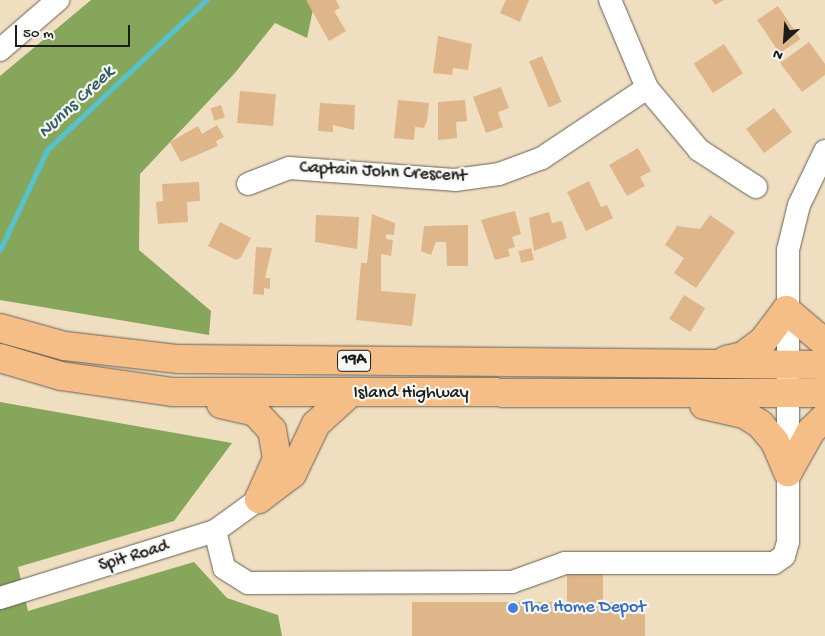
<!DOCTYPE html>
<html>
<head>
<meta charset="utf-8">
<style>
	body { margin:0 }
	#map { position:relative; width:825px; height:636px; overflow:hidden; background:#f0dec0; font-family:"Gochi Hand",sans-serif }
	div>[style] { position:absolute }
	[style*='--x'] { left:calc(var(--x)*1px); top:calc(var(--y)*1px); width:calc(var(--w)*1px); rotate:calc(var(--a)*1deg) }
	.forest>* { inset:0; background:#86a75b }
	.stream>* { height:4.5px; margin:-2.25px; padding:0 2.25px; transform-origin:2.25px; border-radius:2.25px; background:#56c2d0 }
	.building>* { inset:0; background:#dfb58a; transform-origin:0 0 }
	.roads { filter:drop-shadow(0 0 1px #666055) drop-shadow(0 0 1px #666055) }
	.minor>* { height:22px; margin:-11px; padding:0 11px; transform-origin:11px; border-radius:11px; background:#fff }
	.major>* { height:28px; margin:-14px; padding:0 14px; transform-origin:14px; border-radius:14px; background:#f5be86 }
	.dots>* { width:14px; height:14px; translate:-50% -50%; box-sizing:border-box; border:2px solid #f6f6f2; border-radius:50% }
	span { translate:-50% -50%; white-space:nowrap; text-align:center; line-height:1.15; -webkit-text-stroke:4.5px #f6f6f2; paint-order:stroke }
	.shield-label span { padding:1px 4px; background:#f6f6f2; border:1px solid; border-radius:4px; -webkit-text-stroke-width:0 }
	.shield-label { font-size:16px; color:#1c1c1c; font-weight:700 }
	.street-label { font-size:18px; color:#1c1c1c }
	.shop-label { font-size:18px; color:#366cbe }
	.left { translate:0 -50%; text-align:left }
	.water-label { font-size:19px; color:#335e64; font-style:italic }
	.north { position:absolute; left:760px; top:15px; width:50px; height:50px; -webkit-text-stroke:4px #f6f6f2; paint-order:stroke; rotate:206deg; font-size:14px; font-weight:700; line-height:20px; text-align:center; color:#1c1c1c }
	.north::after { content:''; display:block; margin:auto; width:18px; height:22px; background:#1c1c1c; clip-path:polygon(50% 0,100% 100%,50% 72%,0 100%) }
	.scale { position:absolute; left:15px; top:25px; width:115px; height:22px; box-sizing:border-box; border:2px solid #1c1c1c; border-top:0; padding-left:6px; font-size:15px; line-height:18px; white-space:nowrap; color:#1c1c1c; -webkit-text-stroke:4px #f6f6f2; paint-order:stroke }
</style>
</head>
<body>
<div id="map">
	<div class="forest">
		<i style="clip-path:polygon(91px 0,315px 0,307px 38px,275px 23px,234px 74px,140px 174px,139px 250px,211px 311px,209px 335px,0 300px,0 76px)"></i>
		<i style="clip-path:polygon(0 402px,232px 443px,174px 521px,18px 567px,28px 611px,194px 562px,227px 598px,278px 615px,282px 636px,0 636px)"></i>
	</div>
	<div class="stream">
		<i style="--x:0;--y:250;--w:110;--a:-64.8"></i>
		<i style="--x:47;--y:150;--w:219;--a:-43.3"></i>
	</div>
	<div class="building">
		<i style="clip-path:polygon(306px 0,336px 0,340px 8px,334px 11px,346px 31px,329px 41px)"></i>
		<i style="clip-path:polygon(506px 0,529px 0,520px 22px,500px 13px)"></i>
		<i style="clip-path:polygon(712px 0,724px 0,715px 5px)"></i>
		<i style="left:778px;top:6px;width:40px;height:25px;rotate:56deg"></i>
		<i style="clip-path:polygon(438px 36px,472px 44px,468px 70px,453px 68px,452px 75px,433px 73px)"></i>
		<i style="clip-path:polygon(809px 42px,825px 64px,825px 75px,802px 92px,780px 63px)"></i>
		<i style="left:724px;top:44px;width:35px;height:36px;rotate:57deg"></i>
		<i style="left:542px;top:56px;width:50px;height:14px;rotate:67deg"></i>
		<i style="clip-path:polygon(501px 87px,509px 108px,498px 112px,503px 127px,486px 133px,473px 97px)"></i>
		<i style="left:240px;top:91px;width:36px;height:32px;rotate:5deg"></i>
		<i style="clip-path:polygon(398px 100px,429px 103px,427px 121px,424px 128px,415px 127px,414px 140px,394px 138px)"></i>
		<i style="clip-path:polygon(465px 100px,467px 121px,456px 122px,457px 138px,438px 140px,438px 102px)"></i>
		<i style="clip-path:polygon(320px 103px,355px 105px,354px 130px,333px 125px,333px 132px,318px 131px)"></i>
		<i style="left:221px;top:105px;width:13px;height:11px;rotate:72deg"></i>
		<i style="left:774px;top:108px;width:30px;height:35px;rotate:53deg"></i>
		<i style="clip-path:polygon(217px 125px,224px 137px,216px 141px,218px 146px,181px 162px,170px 142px,198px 126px,202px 134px)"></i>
		<i style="clip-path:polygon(638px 148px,651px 171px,640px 177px,645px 186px,627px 196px,609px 165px)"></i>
		<i style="clip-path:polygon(589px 181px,601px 207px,607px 205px,613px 218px,586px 231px,567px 192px)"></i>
		<i style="clip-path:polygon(199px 182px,200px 201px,187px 202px,188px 222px,158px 224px,156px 202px,163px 201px,162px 184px)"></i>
		<i style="clip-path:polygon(515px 211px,521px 234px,512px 237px,515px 247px,508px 249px,510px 256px,495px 260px,481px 220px)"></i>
		<i style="clip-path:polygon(549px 212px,552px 223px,562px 221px,567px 238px,534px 251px,529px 218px)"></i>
		<i style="clip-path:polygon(372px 214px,395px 223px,394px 235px,386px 234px,386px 239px,393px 240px,391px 256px,381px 254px,381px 291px,416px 294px,412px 326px,356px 320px,361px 263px,367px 263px)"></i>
		<i style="clip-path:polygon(316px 215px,359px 217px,357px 249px,315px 242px)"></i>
		<i style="clip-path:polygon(710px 215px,735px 232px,696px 288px,674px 273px,684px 258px,665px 245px,677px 226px,700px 229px)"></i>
		<i style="clip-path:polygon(220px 222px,251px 238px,241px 257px,236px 260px,208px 246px)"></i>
		<i style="clip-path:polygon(468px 225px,468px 266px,447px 266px,446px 242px,436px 242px,431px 255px,421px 251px,424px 226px)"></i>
		<i style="clip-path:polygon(256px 247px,272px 248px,265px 278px,270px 278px,270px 289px,264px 288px,264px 295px,253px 294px)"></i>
		<i style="left:531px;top:248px;width:12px;height:13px;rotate:76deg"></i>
		<i style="left:684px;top:295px;width:25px;height:28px;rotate:32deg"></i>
		<i style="clip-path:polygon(567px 572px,603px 572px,603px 602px,615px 602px,615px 614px,645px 614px,645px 636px,412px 636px,412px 602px,567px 602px)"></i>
	</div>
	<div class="roads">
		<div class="minor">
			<i style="--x:610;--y:0;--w:95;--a:67.2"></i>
			<i style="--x:647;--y:88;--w:81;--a:50"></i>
			<i style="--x:699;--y:150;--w:68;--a:33"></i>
			<i style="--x:0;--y:50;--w:77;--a:-40.8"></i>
			<i style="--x:248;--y:184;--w:44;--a:-21.3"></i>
			<i style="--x:289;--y:168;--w:166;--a:4.1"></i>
			<i style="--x:455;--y:180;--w:44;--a:-7.8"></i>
			<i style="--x:499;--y:174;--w:46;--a:-20.4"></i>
			<i style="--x:542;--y:158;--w:126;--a:-33.7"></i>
			<i style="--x:215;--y:531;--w:38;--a:76"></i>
			<i style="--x:224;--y:568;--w:28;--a:32"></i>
			<i style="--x:248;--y:583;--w:264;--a:-0.2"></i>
			<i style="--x:512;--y:582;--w:56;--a:-19.7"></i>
			<i style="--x:565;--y:563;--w:209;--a:0"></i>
			<i style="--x:774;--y:563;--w:12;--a:-35"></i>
			<i style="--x:784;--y:556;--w:15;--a:-74"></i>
			<i style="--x:788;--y:542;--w:292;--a:-90"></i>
			<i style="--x:788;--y:250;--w:46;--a:-76.3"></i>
			<i style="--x:799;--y:205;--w:60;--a:-64.3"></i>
			<i style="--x:0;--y:598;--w:225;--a:-17.3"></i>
			<i style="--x:215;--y:531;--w:54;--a:-36"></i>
		</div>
		<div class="major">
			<i style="--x:0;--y:328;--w:67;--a:15.5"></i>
			<i style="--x:65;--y:346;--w:114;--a:6.6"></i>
			<i style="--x:178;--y:359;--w:647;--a:0.53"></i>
			<i style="--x:0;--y:358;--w:64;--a:16.4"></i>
			<i style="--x:61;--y:376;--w:112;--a:8.2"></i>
			<i style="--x:172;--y:392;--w:653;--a:0.09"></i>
			<i style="--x:726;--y:360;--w:17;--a:-13"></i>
			<i style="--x:743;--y:356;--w:25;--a:-37"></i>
			<i style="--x:763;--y:341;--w:39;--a:-53"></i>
			<i style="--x:786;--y:310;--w:51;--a:40.2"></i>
			<i style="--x:221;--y:404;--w:35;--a:13"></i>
			<i style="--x:255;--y:412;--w:25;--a:47"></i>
			<i style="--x:272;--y:430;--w:29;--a:80"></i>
			<i style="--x:277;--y:459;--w:44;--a:114.2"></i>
			<i style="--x:704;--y:405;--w:41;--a:12.7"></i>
			<i style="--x:744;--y:414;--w:19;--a:32"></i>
			<i style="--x:760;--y:424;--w:23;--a:50"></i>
			<i style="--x:775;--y:442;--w:33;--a:67"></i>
			<i style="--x:788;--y:472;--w:47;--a:-60.7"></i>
			<i style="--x:811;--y:431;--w:20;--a:-45"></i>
			<i style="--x:260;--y:498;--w:40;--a:-37"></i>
			<i style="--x:292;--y:474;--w:55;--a:-64.4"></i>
			<i style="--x:316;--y:424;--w:45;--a:-42.3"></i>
		</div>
	</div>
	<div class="dots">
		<i style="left:513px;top:608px;background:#3f7fe0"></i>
	</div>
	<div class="shield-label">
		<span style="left:354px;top:361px">19A</span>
	</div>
	<div class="street-label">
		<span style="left:383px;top:173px;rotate:3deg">Captain John Crescent</span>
		<span style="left:411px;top:394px">Island Highway</span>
		<span style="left:134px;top:557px;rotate:-17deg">Spit Road</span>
	</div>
	<div class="shop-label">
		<span class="left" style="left:523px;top:608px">The Home Depot</span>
	</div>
	<div class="water-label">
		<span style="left:77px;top:103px;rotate:-43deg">Nunns Creek</span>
	</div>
	<div class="north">N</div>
	<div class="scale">50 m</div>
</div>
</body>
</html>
